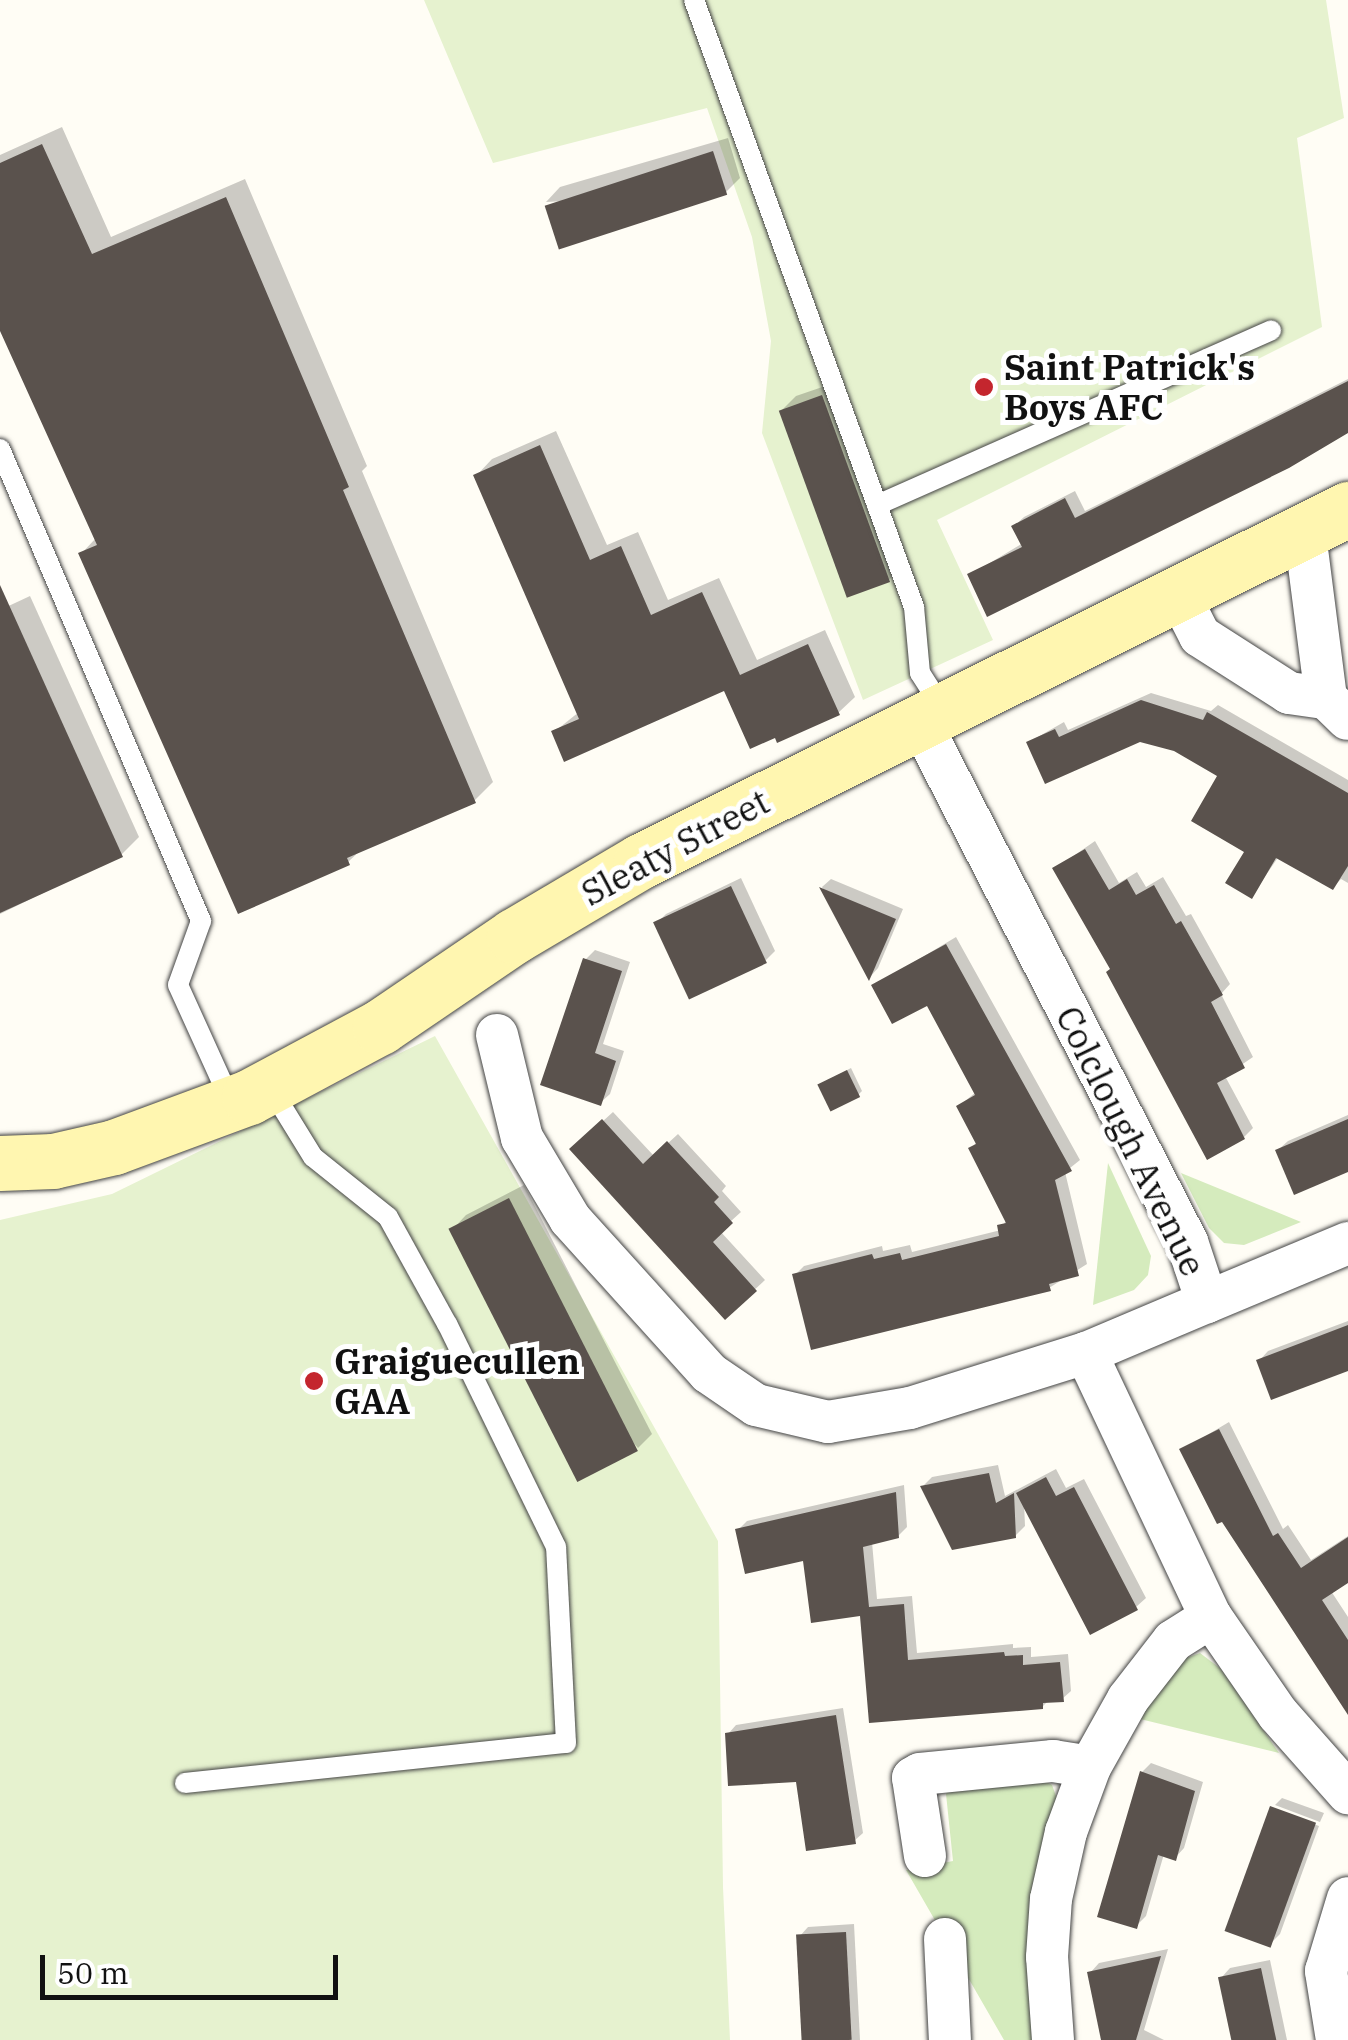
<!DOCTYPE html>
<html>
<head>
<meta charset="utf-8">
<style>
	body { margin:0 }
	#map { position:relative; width:1348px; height:2040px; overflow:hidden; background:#fffdf5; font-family:"IBM Plex Serif",serif }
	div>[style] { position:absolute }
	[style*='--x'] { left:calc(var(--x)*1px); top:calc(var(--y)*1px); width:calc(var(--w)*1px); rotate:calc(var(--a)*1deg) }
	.green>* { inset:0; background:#d5ebbd }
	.pitch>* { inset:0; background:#e6f2cf }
	.shadow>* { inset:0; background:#0003 }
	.building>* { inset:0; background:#5a524d; transform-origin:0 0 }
	.roads { filter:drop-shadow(0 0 2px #444) drop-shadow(0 0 2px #444) }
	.lane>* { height:20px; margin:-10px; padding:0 10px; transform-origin:10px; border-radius:10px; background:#fff }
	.street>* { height:42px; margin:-21px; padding:0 21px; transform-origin:21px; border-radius:21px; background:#fff }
	.secondary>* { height:55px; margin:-27.5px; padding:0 27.5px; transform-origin:27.5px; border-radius:27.5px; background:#fff6b0 }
	.dots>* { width:28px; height:28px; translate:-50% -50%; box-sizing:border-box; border:5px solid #fff; border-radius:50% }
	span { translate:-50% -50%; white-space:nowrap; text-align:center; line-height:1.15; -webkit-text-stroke:10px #fff; paint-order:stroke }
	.poi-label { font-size:35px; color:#111; font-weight:700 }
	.left { translate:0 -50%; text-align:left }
	.street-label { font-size:35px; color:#111 }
	.scale { position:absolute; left:40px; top:1955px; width:298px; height:45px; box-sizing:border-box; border:5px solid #111; border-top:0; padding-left:12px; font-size:30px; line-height:35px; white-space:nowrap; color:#111; -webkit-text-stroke:8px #fff; paint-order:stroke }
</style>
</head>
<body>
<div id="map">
	<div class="green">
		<i style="clip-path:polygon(1108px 1163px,1151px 1256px,1148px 1275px,1134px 1290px,1093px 1305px)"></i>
		<i style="clip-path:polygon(1181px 1173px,1301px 1222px,1244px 1245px,1224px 1243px,1209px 1228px)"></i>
		<i style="clip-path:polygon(1200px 1653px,1221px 1669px,1279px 1753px,1136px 1718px,1178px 1661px)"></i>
		<i style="clip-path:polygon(1038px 1777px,1052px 1785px,1060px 1807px,1035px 2040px,1004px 2040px,906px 1870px,953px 1861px,946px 1794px,952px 1786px)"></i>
	</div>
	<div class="pitch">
		<i style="clip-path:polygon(424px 0,1326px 0,1344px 118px,1297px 138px,1322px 327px,937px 520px,993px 640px,863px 700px,762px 433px,771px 341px,752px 237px,707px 108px,493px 163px)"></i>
		<i style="clip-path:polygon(435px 1036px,718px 1541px,723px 1887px,730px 2040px,0 2040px,0 1220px,112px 1194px)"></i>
	</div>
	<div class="shadow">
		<i style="clip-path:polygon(62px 127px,111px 237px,245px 179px,367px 466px,362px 471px,493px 782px,474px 801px,362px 849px,348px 862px,81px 554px,96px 538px,0 325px,0 155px)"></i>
		<i style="clip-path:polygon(728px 138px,740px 178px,725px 193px,546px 202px,560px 187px)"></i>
		<i style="clip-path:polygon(1348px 379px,1348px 432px,970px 575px,1023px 543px,1014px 526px,1024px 517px,1075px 491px,1085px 511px)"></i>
		<i style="clip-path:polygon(837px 382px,903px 565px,889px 580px,781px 411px,796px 396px)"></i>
		<i style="clip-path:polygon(556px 431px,607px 545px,638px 532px,668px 600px,719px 578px,757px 660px,825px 630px,855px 697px,838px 713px,725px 688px,554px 732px,579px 712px,476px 476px,492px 459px)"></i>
		<i style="clip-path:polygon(30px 596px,139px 837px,121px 855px,0 914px,0 610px)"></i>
		<i style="clip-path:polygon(1151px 693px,1211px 711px,1218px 705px,1348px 780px,1348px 883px,1341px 879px,1333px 887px,1279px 856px,1252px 896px,1247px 851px,1221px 775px,1175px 749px,1140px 739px,1029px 742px,1064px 722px,1068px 730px)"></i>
		<i style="clip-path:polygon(1095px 841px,1119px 883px,1137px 872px,1146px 887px,1163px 877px,1186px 916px,1191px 914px,1230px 984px,1221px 994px,1253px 1057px,1225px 1076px,1253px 1128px,1244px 1137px,1113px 968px,1056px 868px)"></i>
		<i style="clip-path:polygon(741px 878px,775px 951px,766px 960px,656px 924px,666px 914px)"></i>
		<i style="clip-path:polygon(831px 879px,903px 909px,878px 968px,870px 977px,822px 887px)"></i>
		<i style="clip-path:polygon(956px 937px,1080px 1160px,1065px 1172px,1087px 1264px,1049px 1288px,795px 1275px,804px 1266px,882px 1246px,883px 1251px,910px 1245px,912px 1252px,1001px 1230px,1007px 1218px,971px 1148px,977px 1142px,959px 1106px,976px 1092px,928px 1002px,874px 986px)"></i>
		<i style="clip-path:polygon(595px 950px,630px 962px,603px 1044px,624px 1051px,610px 1094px,600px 1103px,543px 1084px,586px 959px)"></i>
		<i style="clip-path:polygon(851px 1068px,862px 1091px,858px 1095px,820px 1084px)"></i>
		<i style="clip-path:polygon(613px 1112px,654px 1156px,678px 1134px,726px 1186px,722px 1191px,741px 1212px,720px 1231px,765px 1280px,725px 1317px,582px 1140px)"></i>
		<i style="clip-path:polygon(1348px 1115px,1348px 1169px,1278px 1150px,1288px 1141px)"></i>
		<i style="clip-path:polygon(524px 1185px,652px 1434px,638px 1448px,452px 1230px,466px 1215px)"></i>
		<i style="clip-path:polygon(1348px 1321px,1348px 1368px,1259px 1361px,1268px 1351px)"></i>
		<i style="clip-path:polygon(1229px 1422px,1283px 1529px,1288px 1525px,1311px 1560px,1348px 1536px,1348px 1580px,1331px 1591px,1348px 1617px,1348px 1681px,1182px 1450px)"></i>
		<i style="clip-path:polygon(998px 1465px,1005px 1496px,1056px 1469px,1066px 1488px,1084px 1479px,1146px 1598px,1136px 1607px,1024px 1502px,1025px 1526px,1015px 1536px,923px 1486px,932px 1477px)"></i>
		<i style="clip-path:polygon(904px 1485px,907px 1527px,898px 1536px,872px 1542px,877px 1599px,912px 1596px,917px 1653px,1013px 1644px,1013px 1648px,1031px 1647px,1031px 1657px,1068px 1654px,1071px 1691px,1062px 1699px,1049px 1700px,1042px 1707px,871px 1720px,863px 1614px,805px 1558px,738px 1530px,747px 1521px)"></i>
		<i style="clip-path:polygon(843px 1708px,863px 1833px,854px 1841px,798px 1779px,728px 1734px,736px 1725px)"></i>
		<i style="clip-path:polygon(1151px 1763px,1203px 1782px,1184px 1848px,1175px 1858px,1164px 1854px,1146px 1916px,1136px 1926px,1142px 1772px)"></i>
		<i style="clip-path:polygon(1282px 1798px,1324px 1813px,1320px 1822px,1275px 1805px)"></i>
		<i style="clip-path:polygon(1274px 1806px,1274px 1810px,1319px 1826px,1280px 1934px,1270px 1944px)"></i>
		<i style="clip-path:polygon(854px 1924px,860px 2040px,803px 2040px,799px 1937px,808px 1927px)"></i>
		<i style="clip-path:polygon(1168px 1949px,1144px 2030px,1164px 2040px,1104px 2040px,1090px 1973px,1099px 1963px)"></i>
		<i style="clip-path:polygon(1270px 1960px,1287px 2040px,1233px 2040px,1221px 1978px,1230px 1968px)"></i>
	</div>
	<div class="building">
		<i style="clip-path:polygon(42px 144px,92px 254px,226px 197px,349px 487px,343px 490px,476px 803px,347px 858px,350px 865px,238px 914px,78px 553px,97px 545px,0 331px,0 163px)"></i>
		<i style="left:713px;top:151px;width:46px;height:177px;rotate:72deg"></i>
		<i style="clip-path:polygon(1348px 381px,1348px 433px,1289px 468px,987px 617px,967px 574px,1022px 547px,1011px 526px,1065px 498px,1075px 518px)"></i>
		<i style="left:822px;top:395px;width:199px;height:46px;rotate:70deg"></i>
		<i style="clip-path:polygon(540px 445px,590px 560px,621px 546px,651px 615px,702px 592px,740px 675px,808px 644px,840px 715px,777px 743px,775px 738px,750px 749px,724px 691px,564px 762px,551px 731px,579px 719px,473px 475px)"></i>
		<i style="clip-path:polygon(0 585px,123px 857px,0 913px)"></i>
		<i style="clip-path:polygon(1141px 700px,1203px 720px,1207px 712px,1348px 793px,1348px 866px,1333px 890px,1276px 858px,1252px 899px,1225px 883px,1244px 852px,1191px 821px,1217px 776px,1174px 751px,1140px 742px,1045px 784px,1026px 742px,1055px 729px,1059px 737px)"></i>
		<i style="clip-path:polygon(1085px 849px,1109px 890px,1127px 879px,1136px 895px,1154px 885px,1176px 924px,1181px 921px,1223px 995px,1211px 1002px,1245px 1068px,1217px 1083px,1245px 1139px,1207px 1160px,1106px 972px,1110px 969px,1052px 868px)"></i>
		<i style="left:731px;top:886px;width:85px;height:86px;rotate:65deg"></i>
		<i style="clip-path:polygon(819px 887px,896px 919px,869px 981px)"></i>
		<i style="clip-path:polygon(946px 944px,1072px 1171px,1055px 1180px,1079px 1276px,1049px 1284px,1051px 1291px,811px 1350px,792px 1274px,872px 1254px,874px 1259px,900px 1253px,902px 1260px,999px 1236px,997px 1225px,1006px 1223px,968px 1148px,976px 1144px,956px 1106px,975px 1095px,927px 1006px,892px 1024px,871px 985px)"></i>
		<i style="clip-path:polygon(583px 958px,622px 971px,595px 1053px,616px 1061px,601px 1106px,540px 1085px)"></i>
		<i style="left:847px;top:1070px;width:30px;height:33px;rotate:64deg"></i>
		<i style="clip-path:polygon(602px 1119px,643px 1164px,667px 1141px,719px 1197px,714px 1202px,733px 1223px,713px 1242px,757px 1291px,725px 1320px,569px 1149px)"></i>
		<i style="clip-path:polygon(1348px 1119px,1348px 1172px,1294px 1195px,1275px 1150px)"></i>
		<i style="left:509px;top:1198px;width:284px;height:68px;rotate:63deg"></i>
		<i style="clip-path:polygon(1348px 1325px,1348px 1371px,1271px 1400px,1256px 1360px)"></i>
		<i style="clip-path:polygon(1219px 1429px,1273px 1536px,1278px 1533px,1301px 1568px,1348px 1537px,1348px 1583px,1322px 1600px,1348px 1640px,1348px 1715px,1222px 1522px,1217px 1524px,1179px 1449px)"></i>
		<i style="clip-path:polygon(989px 1473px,996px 1503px,1014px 1493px,1016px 1538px,952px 1550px,920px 1486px)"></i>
		<i style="clip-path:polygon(1046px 1477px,1056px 1496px,1074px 1487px,1138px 1610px,1090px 1635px,1016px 1493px)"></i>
		<i style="clip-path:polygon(896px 1492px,899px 1538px,863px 1547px,869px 1607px,904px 1604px,908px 1660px,1004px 1652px,1005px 1656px,1023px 1655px,1023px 1665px,1060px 1662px,1064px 1702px,1043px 1703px,1043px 1709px,869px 1723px,860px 1616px,811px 1623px,803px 1561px,745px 1574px,735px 1529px)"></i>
		<i style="clip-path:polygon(836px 1715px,856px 1844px,806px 1851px,796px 1782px,728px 1786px,725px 1733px)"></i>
		<i style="clip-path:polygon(1140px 1771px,1195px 1791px,1176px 1861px,1158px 1855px,1137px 1929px,1097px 1917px)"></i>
		<i style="left:1270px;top:1806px;width:49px;height:133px;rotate:20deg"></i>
		<i style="left:846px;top:1932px;width:108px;height:50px;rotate:87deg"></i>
		<i style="clip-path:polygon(1161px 1956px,1136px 2040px,1101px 2040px,1087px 1972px)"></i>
		<i style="left:1261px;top:1968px;width:74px;height:44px;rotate:78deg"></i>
	</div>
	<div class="roads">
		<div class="lane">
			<i style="--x:694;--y:0;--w:646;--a:70.08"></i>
			<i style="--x:914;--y:607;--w:66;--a:84.8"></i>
			<i style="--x:920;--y:673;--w:43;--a:57.4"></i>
			<i style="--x:0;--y:449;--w:513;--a:66.93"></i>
			<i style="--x:201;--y:921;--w:68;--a:109.8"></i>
			<i style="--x:178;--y:985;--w:128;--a:65.6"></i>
			<i style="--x:877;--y:505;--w:431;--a:-23.9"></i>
			<i style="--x:185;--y:1783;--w:383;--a:-6"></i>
			<i style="--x:566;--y:1743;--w:196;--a:-92.9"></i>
			<i style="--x:556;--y:1547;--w:248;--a:-116"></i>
			<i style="--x:447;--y:1324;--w:122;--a:-118.9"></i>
			<i style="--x:388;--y:1217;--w:96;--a:-141.3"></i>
			<i style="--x:313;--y:1157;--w:82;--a:-121.6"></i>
		</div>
		<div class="street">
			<i style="--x:1305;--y:534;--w:165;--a:82.7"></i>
			<i style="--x:1326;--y:698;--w:30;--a:44"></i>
			<i style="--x:1179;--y:595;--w:46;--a:62.9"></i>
			<i style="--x:1200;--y:636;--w:106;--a:32.6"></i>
			<i style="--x:1289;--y:693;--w:37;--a:8"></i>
			<i style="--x:497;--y:1035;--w:106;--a:76.4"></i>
			<i style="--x:522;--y:1138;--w:94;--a:59.3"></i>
			<i style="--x:570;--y:1219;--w:207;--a:47.9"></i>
			<i style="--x:709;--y:1373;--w:57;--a:34.2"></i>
			<i style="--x:756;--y:1405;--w:74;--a:13.3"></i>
			<i style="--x:828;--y:1422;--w:83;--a:-9.7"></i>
			<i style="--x:910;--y:1408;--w:184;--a:-17.4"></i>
			<i style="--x:1086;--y:1353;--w:131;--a:-22.9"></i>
			<i style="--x:1207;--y:1302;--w:63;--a:-108.4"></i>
			<i style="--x:1187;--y:1242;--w:585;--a:-117.18"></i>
			<i style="--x:1207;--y:1302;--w:153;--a:-22.7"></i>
			<i style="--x:1086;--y:1353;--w:292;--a:64.7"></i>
			<i style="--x:1211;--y:1617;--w:118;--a:55.4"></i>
			<i style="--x:1278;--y:1714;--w:106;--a:48.5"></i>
			<i style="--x:925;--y:1856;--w:79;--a:-98.7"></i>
			<i style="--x:913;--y:1778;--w:8;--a:-30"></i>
			<i style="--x:920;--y:1774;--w:134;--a:-5.6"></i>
			<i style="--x:1053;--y:1761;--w:37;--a:9"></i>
			<i style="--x:945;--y:1939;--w:101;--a:87.2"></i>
			<i style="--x:1053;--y:2040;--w:83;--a:-94.1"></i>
			<i style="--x:1047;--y:1957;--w:58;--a:-86.1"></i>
			<i style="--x:1051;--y:1899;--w:69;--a:-77.4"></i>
			<i style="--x:1066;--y:1832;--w:69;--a:-69.7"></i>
			<i style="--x:1090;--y:1767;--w:78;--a:-60.8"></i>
			<i style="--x:1128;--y:1699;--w:73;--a:-52.2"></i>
			<i style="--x:1173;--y:1641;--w:45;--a:-32.3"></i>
			<i style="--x:1337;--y:2040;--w:70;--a:-99.1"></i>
			<i style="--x:1326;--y:1971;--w:76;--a:-73.2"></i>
		</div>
		<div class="secondary">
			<i style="--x:0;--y:1163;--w:53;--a:-2.2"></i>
			<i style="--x:53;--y:1161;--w:63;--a:-12.9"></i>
			<i style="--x:114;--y:1147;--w:144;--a:-20.3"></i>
			<i style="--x:249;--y:1097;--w:149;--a:-28.1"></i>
			<i style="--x:380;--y:1027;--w:162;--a:-34.2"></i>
			<i style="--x:514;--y:936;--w:147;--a:-30.6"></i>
			<i style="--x:641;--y:861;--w:790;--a:-26.47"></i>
		</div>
	</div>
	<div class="dots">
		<i style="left:984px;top:387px;background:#c4262e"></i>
		<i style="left:314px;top:1381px;background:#c4262e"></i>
	</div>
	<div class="poi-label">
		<span class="left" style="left:1004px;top:387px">Saint Patrick's<br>Boys AFC</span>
		<span class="left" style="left:334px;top:1381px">Graiguecullen<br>GAA</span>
	</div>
	<div class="street-label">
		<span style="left:675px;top:847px;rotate:-28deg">Sleaty Street</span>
		<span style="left:1131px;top:1141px;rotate:64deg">Colclough Avenue</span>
	</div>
	<div class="scale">50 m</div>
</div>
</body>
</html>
